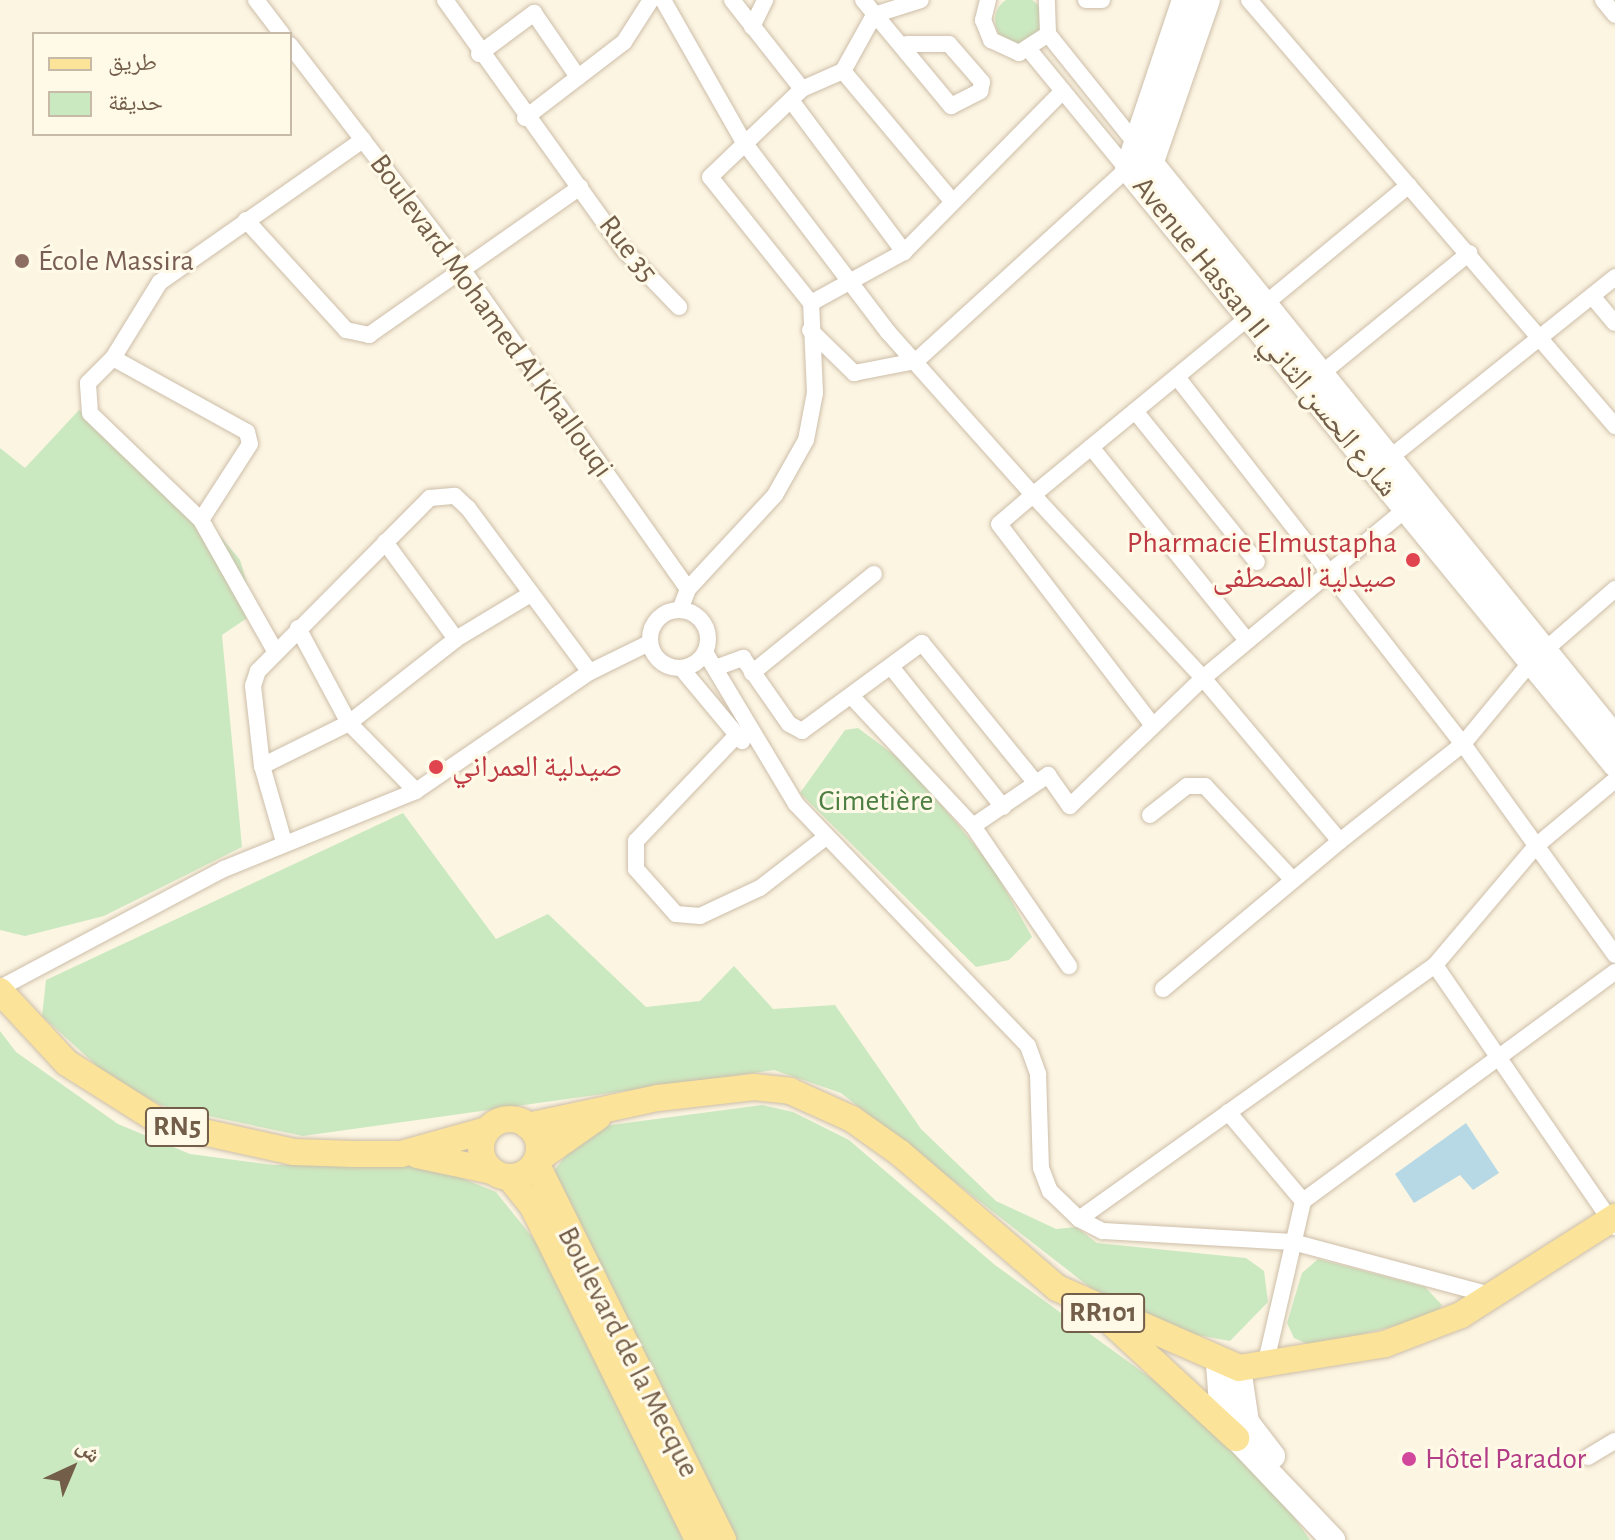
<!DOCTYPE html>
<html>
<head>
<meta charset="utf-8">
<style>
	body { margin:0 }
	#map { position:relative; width:1615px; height:1540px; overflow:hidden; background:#fcf5e2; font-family:"Alegreya Sans","Noto Naskh Arabic",sans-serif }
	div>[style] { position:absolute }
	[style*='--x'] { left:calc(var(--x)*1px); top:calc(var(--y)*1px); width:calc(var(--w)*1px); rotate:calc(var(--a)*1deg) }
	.green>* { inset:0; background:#cbe9c1 }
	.round { border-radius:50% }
	.water>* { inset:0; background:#b7d8e5 }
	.roads { filter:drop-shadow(0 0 2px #cdbea9) drop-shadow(0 0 2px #cdbea9) }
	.street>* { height:16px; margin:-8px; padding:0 8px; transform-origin:8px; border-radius:8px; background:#fff }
	.street>.ring { margin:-8px; padding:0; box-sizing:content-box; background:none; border:16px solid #fff; border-radius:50% }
	.secondary>* { height:24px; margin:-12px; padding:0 12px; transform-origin:12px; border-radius:12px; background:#fff }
	.primary>* { height:26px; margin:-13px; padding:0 13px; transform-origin:13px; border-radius:13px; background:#fbe49a }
	.primary>.ring { margin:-13px; padding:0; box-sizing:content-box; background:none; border:26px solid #fbe49a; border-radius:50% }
	.dots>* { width:22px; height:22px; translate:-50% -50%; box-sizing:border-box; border:4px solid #fff9e8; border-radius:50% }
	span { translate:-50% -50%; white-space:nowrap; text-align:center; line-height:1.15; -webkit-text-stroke:6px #fff9e8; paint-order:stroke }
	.shield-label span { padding:2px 6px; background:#fff9e8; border:2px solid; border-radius:6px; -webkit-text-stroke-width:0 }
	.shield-label { font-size:28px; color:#735e49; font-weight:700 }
	.street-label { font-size:30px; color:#735e49 }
	.education-label { font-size:30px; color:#785e54 }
	.left { translate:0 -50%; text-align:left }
	.health-label { font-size:30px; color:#be3a42 }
	.right { translate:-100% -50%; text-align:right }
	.park-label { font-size:30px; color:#4d7f43 }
	.hotel-label { font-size:30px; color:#b23c85 }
	.legend { position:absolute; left:32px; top:32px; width:260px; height:104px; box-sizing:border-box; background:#fff9e8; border:2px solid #c7bba8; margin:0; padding:10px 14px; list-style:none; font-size:24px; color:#735e49 }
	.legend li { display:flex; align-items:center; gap:16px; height:40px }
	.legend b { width:40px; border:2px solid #c7bba8 }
	.north { position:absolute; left:32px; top:1428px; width:80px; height:80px; -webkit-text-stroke:6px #fff9e8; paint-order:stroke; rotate:44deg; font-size:22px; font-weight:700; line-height:32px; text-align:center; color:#735e49 }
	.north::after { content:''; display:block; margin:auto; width:28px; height:36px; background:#735e49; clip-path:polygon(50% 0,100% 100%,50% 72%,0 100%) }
</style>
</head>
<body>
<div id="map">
	<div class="green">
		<i class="round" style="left:995px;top:-4px;width:48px;height:48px"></i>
		<i style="clip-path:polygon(79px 410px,199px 510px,240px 560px,256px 612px,222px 635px,242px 847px,104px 916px,25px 936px,0 930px,0 448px,25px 468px)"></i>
		<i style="clip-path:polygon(858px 728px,909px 766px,992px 866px,1032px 937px,1009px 960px,976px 967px,800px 793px,845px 730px)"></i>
		<i style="clip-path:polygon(403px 813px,496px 939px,548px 914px,646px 1007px,700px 1001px,734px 966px,773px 1009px,835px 1005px,921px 1129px,996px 1201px,1056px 1229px,1076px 1227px,1097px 1243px,1246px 1258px,1264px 1271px,1268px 1302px,1230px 1341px,1181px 1332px,1101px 1296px,841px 1093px,774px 1070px,303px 1136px,166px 1107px,116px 1083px,42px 1016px,46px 980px)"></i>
		<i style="clip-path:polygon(0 1031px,16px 1052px,118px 1124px,190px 1154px,274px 1165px,422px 1162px,496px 1192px,541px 1248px,691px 1540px,0 1540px)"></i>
		<i style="clip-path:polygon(762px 1105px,793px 1112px,849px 1140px,995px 1265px,1170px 1392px,1270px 1482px,1310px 1540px,731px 1540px,552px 1173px,588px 1128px)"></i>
		<i style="clip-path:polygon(1318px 1259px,1425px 1287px,1442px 1305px,1433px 1317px,1312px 1346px,1294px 1338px,1287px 1323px,1302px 1273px)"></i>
	</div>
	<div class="water">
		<i style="clip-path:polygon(1466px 1123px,1499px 1173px,1473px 1190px,1460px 1175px,1414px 1203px,1395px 1174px)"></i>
	</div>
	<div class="roads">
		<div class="street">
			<i style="--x:256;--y:0;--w:43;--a:52.6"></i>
			<i style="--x:445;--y:0;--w:309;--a:54.4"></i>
			<i style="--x:625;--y:251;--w:78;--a:46"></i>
			<i style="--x:663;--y:0;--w:162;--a:60.4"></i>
			<i style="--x:743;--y:141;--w:240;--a:52.8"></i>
			<i style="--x:888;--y:332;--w:218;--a:48.3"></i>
			<i style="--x:1033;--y:495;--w:487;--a:-39.5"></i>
			<i style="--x:732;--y:0;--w:113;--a:51.8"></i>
			<i style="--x:863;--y:0;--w:138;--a:50.3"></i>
			<i style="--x:951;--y:106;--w:33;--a:-27"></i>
			<i style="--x:980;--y:91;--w:9;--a:-77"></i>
			<i style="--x:982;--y:82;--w:50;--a:-131"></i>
			<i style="--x:949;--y:44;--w:42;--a:180"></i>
			<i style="--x:988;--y:0;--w:21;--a:104"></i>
			<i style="--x:983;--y:20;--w:22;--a:68"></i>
			<i style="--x:991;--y:40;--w:31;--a:25"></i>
			<i style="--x:1019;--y:53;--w:35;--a:-33"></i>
			<i style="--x:1048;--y:34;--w:34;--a:-92"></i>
			<i style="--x:1086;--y:0;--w:16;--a:0"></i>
			<i style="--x:1249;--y:0;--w:562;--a:49.33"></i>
			<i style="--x:1603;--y:0;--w:19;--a:51"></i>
			<i style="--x:752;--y:27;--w:30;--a:-64"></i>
			<i style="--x:1048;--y:34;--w:141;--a:51.3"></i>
			<i style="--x:290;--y:45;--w:287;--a:52.5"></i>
			<i style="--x:465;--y:273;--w:387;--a:54.8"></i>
			<i style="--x:479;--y:54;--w:69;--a:-36.7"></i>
			<i style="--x:534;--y:13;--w:78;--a:55.5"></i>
			<i style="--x:843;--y:71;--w:171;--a:50"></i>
			<i style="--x:793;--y:103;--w:186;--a:53.3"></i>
			<i style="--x:525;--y:118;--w:125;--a:-37.5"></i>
			<i style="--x:624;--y:42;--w:50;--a:-57.3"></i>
			<i style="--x:246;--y:220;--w:149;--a:47.7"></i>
			<i style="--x:346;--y:330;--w:24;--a:12"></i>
			<i style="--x:369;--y:335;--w:258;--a:-35"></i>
			<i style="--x:1592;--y:296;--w:35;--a:50"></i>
			<i style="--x:811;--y:303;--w:161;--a:-128.7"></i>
			<i style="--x:710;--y:177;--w:127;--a:-43.7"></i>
			<i style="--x:802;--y:89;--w:45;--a:-23.7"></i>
			<i style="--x:843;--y:71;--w:64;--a:-61"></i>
			<i style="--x:874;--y:15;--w:49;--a:-17.7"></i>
			<i style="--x:810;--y:330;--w:62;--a:44.3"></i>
			<i style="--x:854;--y:373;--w:63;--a:-11"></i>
			<i style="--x:916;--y:361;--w:285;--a:-42.3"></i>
			<i style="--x:1127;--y:169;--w:153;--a:-129.4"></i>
			<i style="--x:113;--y:358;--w:153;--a:28.9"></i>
			<i style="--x:247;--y:432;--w:12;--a:76"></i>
			<i style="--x:250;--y:444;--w:90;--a:122.8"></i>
			<i style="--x:201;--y:520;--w:150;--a:60.5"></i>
			<i style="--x:1177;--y:377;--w:465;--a:52.1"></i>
			<i style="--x:1463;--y:744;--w:260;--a:54.2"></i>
			<i style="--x:1316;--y:378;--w:198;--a:-39.2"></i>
			<i style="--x:1135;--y:411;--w:194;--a:51.1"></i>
			<i style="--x:1091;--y:447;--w:245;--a:51.1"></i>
			<i style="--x:1382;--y:464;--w:299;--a:-38.7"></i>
			<i style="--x:201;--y:520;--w:154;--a:-136.1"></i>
			<i style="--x:90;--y:413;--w:30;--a:-94"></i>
			<i style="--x:88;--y:383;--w:35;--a:-45"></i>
			<i style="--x:113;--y:358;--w:89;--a:-58.3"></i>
			<i style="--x:160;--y:282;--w:248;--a:-35"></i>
			<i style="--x:385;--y:542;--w:120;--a:53.8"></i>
			<i style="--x:680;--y:610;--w:22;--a:-69"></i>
			<i style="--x:688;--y:589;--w:128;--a:-47.2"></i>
			<i style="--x:775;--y:495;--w:63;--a:-60.6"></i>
			<i style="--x:806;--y:440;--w:48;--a:-79.2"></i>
			<i style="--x:815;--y:393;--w:90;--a:-92.5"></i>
			<i style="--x:811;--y:303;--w:106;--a:-28.7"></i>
			<i style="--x:904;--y:252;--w:226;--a:-45.4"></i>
			<i class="ring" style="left:650px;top:610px;width:42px;height:42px"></i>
			<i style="--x:298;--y:628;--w:108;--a:61.8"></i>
			<i style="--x:349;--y:723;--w:95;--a:45.4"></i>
			<i style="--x:705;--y:652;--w:177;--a:59.1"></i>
			<i style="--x:796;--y:804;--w:335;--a:46.2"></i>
			<i style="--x:1028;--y:1046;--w:30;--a:70"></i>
			<i style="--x:1038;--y:1074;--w:94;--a:88.2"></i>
			<i style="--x:1041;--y:1168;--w:25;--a:69"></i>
			<i style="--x:1050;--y:1191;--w:40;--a:44"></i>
			<i style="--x:1079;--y:1219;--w:27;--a:27"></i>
			<i style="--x:1103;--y:1231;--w:190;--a:3.3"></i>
			<i style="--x:1293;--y:1242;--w:209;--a:15"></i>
			<i style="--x:718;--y:667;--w:27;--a:-20"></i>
			<i style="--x:743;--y:658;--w:80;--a:55.1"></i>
			<i style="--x:789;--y:724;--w:15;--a:28"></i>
			<i style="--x:802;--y:731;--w:149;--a:-36.3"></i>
			<i style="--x:922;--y:643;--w:179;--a:50.9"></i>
			<i style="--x:892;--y:668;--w:178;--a:51.4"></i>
			<i style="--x:682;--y:669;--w:94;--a:50.2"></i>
			<i style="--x:752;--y:673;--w:157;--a:-39.1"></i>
			<i style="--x:854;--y:699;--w:174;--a:46.9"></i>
			<i style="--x:973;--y:826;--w:91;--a:-34.2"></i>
			<i style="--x:1048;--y:775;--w:38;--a:55"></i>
			<i style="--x:1070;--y:806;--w:185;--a:-43.9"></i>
			<i style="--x:1203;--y:678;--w:213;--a:50"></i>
			<i style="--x:1340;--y:841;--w:157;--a:-38.3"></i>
			<i style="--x:1463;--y:744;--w:105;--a:-50.4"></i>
			<i style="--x:1530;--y:663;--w:113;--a:-41"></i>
			<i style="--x:1151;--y:723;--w:250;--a:-127.4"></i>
			<i style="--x:999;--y:524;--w:45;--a:-40.5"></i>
			<i style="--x:1033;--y:495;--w:250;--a:47.1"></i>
			<i style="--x:1203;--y:678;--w:264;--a:-39.8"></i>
			<i style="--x:736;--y:736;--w:145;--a:133.6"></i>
			<i style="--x:636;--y:841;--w:28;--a:90"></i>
			<i style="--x:636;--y:869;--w:60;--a:48.4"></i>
			<i style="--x:676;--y:914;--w:24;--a:5"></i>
			<i style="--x:700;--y:916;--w:66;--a:-25"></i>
			<i style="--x:760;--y:888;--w:83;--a:-37.7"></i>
			<i style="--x:262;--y:766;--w:97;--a:-26.3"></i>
			<i style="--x:349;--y:723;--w:136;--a:-38.1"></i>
			<i style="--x:456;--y:639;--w:85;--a:-31.1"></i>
			<i style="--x:1150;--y:815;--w:47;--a:-38.1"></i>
			<i style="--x:1187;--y:786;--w:18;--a:0"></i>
			<i style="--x:1205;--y:786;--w:127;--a:46.9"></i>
			<i style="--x:973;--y:826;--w:170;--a:55.6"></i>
			<i style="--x:284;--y:842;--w:79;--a:-106.1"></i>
			<i style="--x:262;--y:766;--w:81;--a:-96.4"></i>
			<i style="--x:253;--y:686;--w:16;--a:-72"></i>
			<i style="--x:258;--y:671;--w:244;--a:-45.2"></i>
			<i style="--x:430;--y:498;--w:25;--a:-5"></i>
			<i style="--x:455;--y:496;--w:18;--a:43"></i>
			<i style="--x:468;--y:508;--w:204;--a:53.4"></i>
			<i style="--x:1435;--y:965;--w:318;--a:55.5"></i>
			<i style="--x:0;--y:988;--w:254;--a:-28"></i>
			<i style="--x:224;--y:869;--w:207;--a:-22.1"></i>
			<i style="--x:416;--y:791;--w:211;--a:-34.4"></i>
			<i style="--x:590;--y:672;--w:66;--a:-26.2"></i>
			<i style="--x:1163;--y:989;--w:231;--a:-39.9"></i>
			<i style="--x:1228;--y:1112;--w:116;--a:49.9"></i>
			<i style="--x:1079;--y:1219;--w:437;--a:-35.5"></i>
			<i style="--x:1435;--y:965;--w:156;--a:-49.7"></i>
			<i style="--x:1536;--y:846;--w:103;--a:-39.9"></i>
			<i style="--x:1265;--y:1366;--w:169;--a:-77"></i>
			<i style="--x:1303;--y:1201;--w:387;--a:-36.3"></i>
			<i style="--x:1588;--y:1457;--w:31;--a:-31"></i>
		</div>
		<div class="secondary">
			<i style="--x:1184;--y:0;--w:178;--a:108.6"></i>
			<i style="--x:1127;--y:169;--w:770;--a:50.69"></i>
			<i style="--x:1136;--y:144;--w:762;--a:51.07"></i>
			<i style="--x:1148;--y:173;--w:183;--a:-70.9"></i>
			<i style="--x:1218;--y:1364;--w:40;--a:85.7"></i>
			<i style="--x:1221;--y:1404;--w:37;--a:66"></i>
			<i style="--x:1236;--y:1438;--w:141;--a:46.4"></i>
			<i style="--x:1239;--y:1368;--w:55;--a:81.6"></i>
			<i style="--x:1247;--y:1422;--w:43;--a:52.6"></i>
		</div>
		<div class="primary">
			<i style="--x:0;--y:991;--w:98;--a:47.1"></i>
			<i style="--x:67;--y:1063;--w:112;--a:32.3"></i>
			<i style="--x:162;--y:1123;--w:135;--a:12.4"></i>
			<i style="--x:294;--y:1152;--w:60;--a:1.9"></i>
			<i style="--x:354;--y:1154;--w:47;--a:0"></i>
			<i style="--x:401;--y:1154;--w:89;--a:-15.6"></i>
			<i class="ring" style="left:481px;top:1119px;width:32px;height:32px"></i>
			<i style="--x:528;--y:1126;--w:133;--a:-12.2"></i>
			<i style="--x:658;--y:1098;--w:97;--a:-6.5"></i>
			<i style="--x:754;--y:1087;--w:36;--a:6"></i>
			<i style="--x:790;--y:1091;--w:68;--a:24.3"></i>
			<i style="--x:852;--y:1119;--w:59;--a:35.3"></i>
			<i style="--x:900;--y:1153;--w:207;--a:40.7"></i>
			<i style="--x:1057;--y:1288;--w:199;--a:23.7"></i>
			<i style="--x:1239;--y:1368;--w:148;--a:-9.3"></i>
			<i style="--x:1385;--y:1344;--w:81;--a:-20.9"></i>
			<i style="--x:1461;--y:1315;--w:183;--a:-32.5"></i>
			<i style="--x:417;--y:1155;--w:77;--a:12"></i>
			<i style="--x:538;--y:1159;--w:73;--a:-35"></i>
			<i style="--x:536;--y:1163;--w:421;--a:63.6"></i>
			<i style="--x:510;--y:1178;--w:35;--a:51"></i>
			<i style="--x:532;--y:1205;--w:374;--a:63.6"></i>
			<i style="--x:1113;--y:1324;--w:168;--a:42.8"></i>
		</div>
	</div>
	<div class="dots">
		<i style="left:22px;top:261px;background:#8d6e63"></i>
		<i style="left:1413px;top:560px;background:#e0444e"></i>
		<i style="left:436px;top:767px;background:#e0444e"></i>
		<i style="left:1409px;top:1459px;background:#d1479c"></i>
	</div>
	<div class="shield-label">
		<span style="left:177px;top:1127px">RN5</span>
		<span style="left:1103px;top:1313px">RR101</span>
	</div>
	<div class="street-label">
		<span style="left:628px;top:249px;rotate:52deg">Rue 35</span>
		<span style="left:491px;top:316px;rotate:54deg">Boulevard Mohamed Al Khallouqi</span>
		<span style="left:1265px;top:337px;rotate:51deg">Avenue Hassan II شارع الحسن الثاني</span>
		<span style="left:628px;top:1352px;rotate:63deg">Boulevard de la Mecque</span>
	</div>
	<div class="education-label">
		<span class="left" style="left:38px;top:261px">École Massira</span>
	</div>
	<div class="health-label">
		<span class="right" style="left:1397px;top:560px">Pharmacie Elmustapha<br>صيدلية المصطفى</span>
		<span class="left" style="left:452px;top:767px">صيدلية العمراني</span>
	</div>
	<div class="park-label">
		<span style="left:876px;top:801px">Cimetière</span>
	</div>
	<div class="hotel-label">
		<span class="left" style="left:1425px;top:1459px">Hôtel Parador</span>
	</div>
	<ul class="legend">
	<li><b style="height:10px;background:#fbe49a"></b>طريق</li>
	<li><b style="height:22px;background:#cbe9c1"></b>حديقة</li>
	</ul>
	<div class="north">ش</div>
</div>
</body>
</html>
